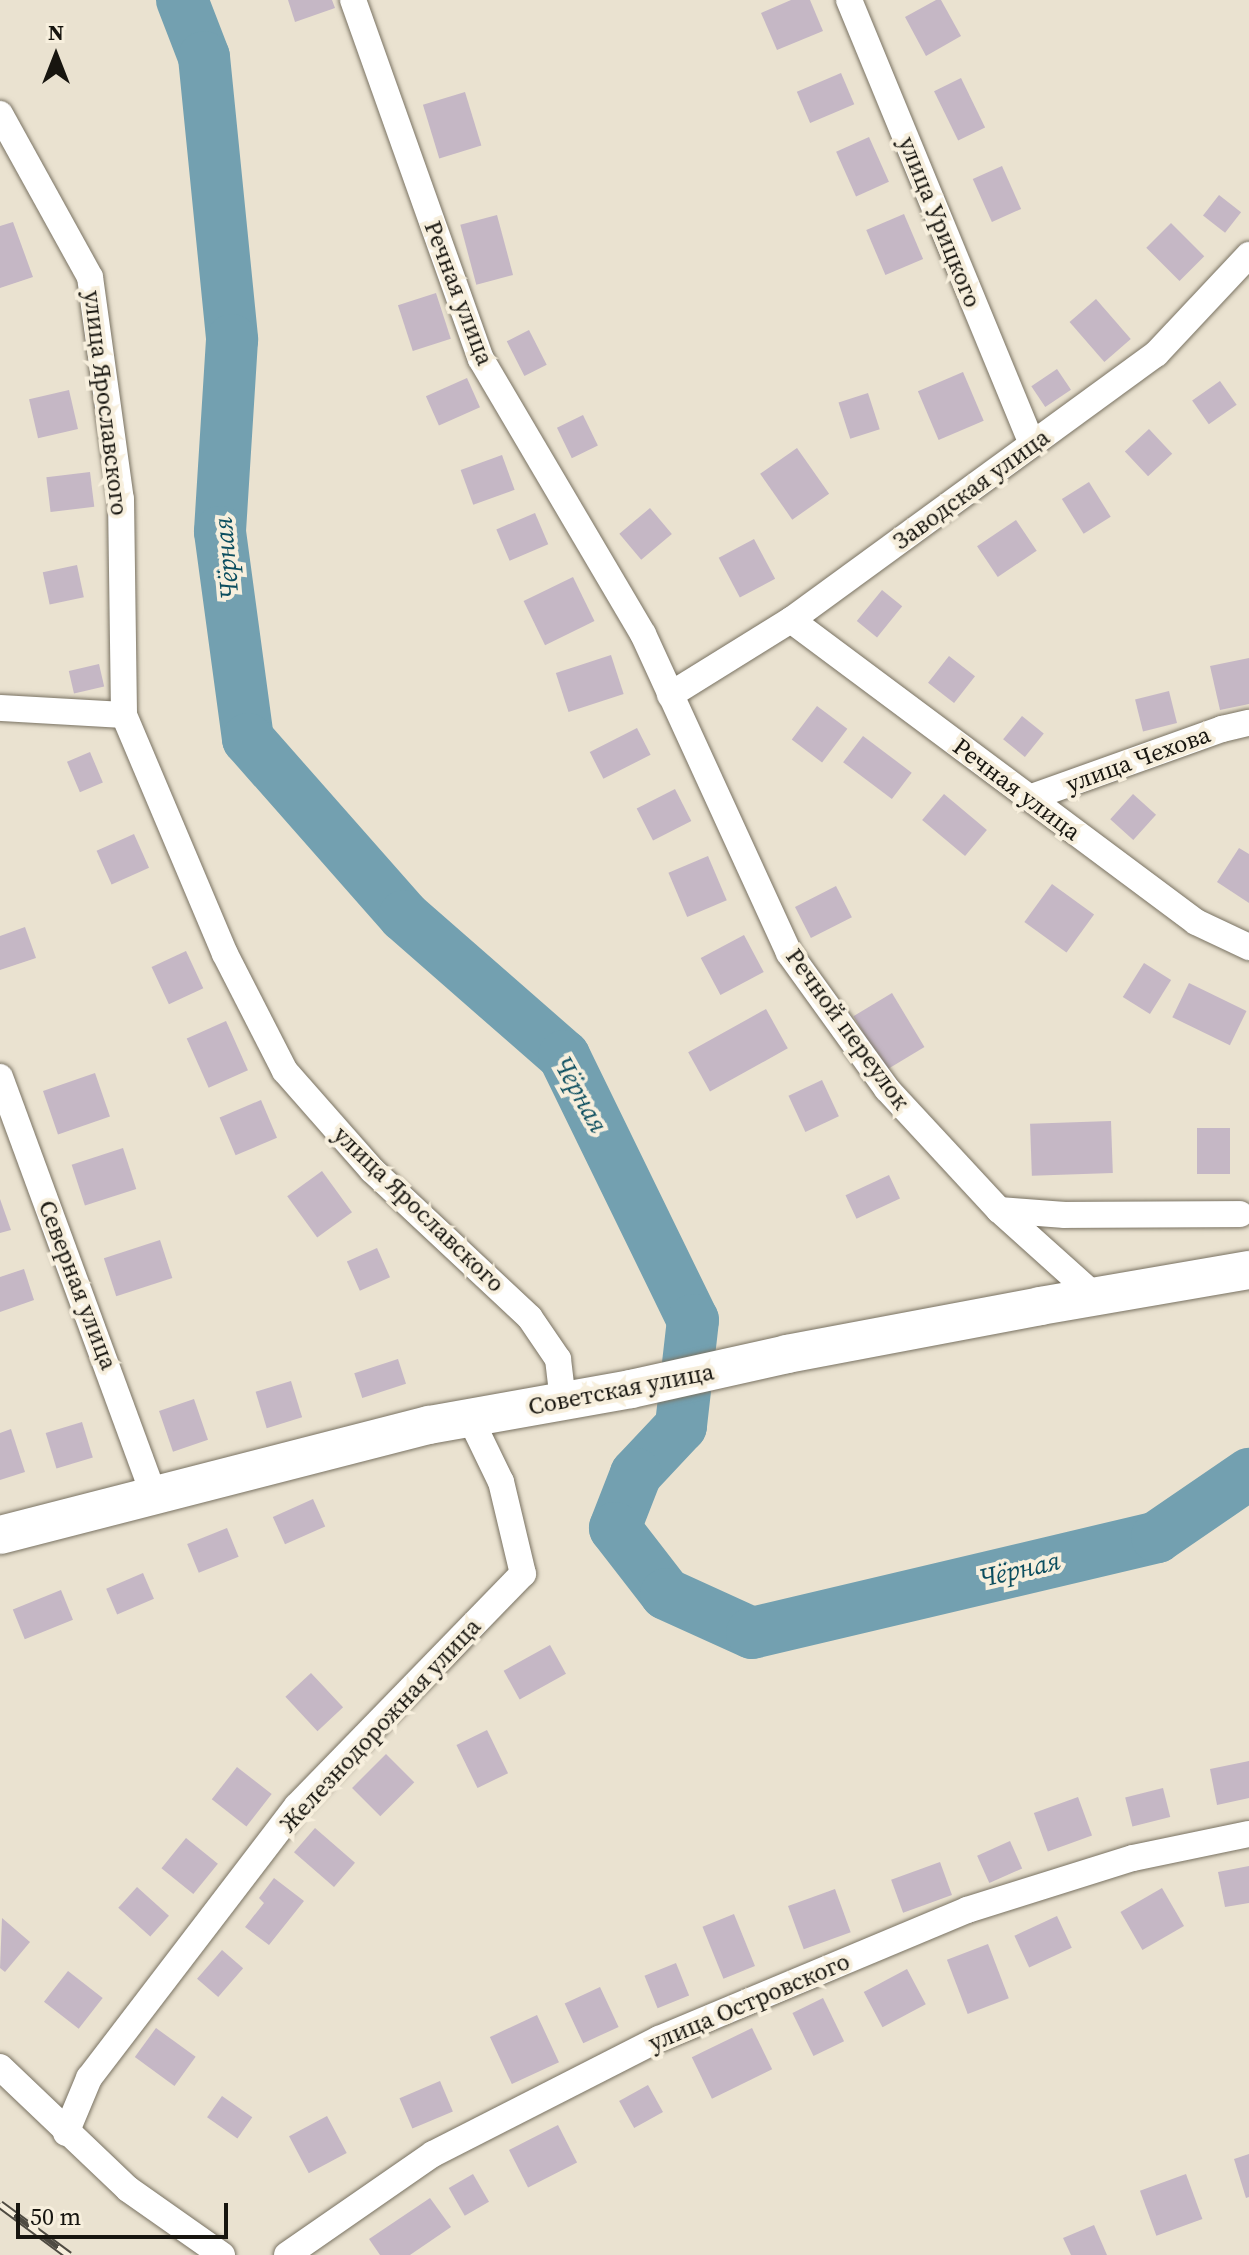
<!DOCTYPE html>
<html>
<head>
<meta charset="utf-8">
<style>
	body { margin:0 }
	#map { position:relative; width:1249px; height:2255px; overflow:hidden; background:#eae2d0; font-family:"Source Serif 4",serif }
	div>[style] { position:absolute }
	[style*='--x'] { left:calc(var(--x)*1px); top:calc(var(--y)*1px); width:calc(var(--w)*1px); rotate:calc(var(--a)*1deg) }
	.river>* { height:52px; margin:-26px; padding:0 26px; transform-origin:26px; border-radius:26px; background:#73a0b0 }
	.building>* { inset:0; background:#c5b7c5; transform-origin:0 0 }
	.roads { filter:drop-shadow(0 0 2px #797262) drop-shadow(0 0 2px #797262) }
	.minor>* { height:26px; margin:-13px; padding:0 13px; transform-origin:13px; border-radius:13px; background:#fff }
	.secondary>* { height:38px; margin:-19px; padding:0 19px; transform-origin:19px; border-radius:19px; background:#fff }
	.rail>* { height:9px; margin-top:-4.5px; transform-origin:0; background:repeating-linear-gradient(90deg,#f7efdd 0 18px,#4f4b42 0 36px); box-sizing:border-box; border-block:2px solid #4f4b42 }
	span { translate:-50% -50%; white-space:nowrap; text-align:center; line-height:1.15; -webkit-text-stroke:8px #f7efdd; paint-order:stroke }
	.street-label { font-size:24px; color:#17150f }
	.water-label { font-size:26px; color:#0b4d5e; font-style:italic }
	.north { position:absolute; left:16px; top:16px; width:80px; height:80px; -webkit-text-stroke:6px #f7efdd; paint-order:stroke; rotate:0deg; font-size:22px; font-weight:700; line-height:32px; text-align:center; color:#17150f }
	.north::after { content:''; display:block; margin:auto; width:28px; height:36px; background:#17150f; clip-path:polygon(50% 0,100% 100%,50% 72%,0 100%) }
	.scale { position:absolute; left:16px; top:2203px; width:212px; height:36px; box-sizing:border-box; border:4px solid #17150f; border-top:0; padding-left:10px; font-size:24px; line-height:28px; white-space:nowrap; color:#17150f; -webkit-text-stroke:6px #f7efdd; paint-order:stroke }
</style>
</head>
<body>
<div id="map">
	<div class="river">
		<i style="--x:182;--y:0;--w:61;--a:68.9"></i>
		<i style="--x:204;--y:57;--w:284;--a:84.3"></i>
		<i style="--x:232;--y:340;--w:192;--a:93.6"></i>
		<i style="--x:220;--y:532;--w:209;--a:82.3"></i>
		<i style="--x:248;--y:739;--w:236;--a:48.6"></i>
		<i style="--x:404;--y:916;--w:213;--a:41.2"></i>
		<i style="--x:564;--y:1056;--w:294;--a:64"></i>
		<i style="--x:693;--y:1320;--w:107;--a:96.5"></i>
		<i style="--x:681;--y:1426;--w:66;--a:133.2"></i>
		<i style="--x:636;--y:1474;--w:58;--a:111.3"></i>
		<i style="--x:615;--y:1528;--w:83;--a:52.3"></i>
		<i style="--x:666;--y:1594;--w:94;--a:24.4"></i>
		<i style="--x:752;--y:1633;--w:416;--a:-13.3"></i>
		<i style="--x:1157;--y:1537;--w:112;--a:-34.4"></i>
	</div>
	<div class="building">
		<i style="clip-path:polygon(288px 0,332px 0,335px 8px,295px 22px)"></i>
		<i style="clip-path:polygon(791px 0,810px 0,823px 31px,777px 50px,761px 13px)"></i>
		<i style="clip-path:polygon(936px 0,941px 0,961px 36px,926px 56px,905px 17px)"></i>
		<i style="left:841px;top:73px;width:34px;height:48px;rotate:67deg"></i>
		<i style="left:961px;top:78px;width:55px;height:30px;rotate:64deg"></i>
		<i style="left:465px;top:92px;width:56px;height:44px;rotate:73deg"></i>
		<i style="left:869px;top:137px;width:49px;height:36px;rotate:66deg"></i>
		<i style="left:1002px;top:166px;width:47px;height:32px;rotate:66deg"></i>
		<i style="left:1219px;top:195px;width:28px;height:26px;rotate:38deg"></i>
		<i style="left:904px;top:214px;width:49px;height:41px;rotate:67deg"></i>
		<i style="left:497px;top:215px;width:62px;height:38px;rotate:75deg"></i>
		<i style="clip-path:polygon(13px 222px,33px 277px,0 288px,0 226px)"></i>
		<i style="left:1171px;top:223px;width:47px;height:35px;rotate:45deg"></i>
		<i style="left:436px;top:293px;width:48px;height:40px;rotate:72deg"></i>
		<i style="left:1096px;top:299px;width:53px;height:35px;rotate:49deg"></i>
		<i style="left:529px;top:330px;width:39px;height:25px;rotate:63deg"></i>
		<i style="left:1057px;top:369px;width:25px;height:31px;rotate:56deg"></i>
		<i style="left:963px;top:372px;width:53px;height:49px;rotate:67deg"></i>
		<i style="left:467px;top:378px;width:32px;height:45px;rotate:66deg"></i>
		<i style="left:1220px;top:381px;width:29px;height:34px;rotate:55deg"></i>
		<i style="left:69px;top:390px;width:40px;height:41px;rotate:77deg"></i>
		<i style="left:868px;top:393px;width:38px;height:31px;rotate:72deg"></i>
		<i style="left:583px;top:415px;width:34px;height:29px;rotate:64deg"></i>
		<i style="left:1149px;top:429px;width:34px;height:33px;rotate:47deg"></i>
		<i style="left:797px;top:448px;width:56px;height:45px;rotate:55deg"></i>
		<i style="left:502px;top:455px;width:37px;height:44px;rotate:70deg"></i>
		<i style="left:90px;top:472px;width:35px;height:44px;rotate:83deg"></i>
		<i style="left:1089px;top:482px;width:41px;height:32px;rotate:58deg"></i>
		<i style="left:650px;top:508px;width:34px;height:40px;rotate:50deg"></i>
		<i style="left:535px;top:513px;width:34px;height:42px;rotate:67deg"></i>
		<i style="left:1016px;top:520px;width:37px;height:47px;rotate:56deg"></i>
		<i style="left:754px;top:539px;width:45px;height:40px;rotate:62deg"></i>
		<i style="left:77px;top:565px;width:33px;height:35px;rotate:78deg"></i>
		<i style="left:573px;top:577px;width:49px;height:55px;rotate:64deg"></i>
		<i style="left:882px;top:590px;width:26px;height:40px;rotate:39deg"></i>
		<i style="left:611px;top:655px;width:41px;height:58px;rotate:72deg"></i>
		<i style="left:949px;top:656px;width:33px;height:34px;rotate:38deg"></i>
		<i style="clip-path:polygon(1249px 658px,1249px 704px,1220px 710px,1210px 666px)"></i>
		<i style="left:99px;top:664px;width:23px;height:31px;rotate:77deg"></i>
		<i style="left:1169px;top:691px;width:33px;height:35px;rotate:76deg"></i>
		<i style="left:817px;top:706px;width:38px;height:42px;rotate:37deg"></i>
		<i style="left:1022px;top:716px;width:28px;height:30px;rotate:39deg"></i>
		<i style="left:637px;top:728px;width:30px;height:53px;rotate:63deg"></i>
		<i style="left:863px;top:736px;width:61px;height:33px;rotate:37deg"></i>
		<i style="left:90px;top:752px;width:33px;height:25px;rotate:67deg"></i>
		<i style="left:675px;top:789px;width:36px;height:43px;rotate:63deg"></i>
		<i style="left:944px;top:794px;width:56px;height:34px;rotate:40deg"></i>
		<i style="left:1133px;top:794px;width:31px;height:34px;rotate:42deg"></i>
		<i style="left:134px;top:834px;width:37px;height:41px;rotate:66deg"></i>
		<i style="clip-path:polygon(1239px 848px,1249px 854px,1249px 903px,1217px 882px)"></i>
		<i style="left:708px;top:856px;width:48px;height:43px;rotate:67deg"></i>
		<i style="left:1052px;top:884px;width:52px;height:47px;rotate:36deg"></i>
		<i style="left:836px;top:886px;width:35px;height:46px;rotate:63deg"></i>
		<i style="clip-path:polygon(25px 927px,36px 958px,0 970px,0 936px)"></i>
		<i style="left:744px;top:935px;width:42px;height:49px;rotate:62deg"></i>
		<i style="left:186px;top:951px;width:41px;height:38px;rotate:65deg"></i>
		<i style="left:1144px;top:963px;width:32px;height:40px;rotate:32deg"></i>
		<i style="left:1189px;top:983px;width:64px;height:38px;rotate:26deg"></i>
		<i style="left:892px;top:993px;width:63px;height:45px;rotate:59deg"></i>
		<i style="left:766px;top:1009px;width:45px;height:89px;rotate:61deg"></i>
		<i style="left:226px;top:1021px;width:54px;height:43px;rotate:66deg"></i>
		<i style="left:95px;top:1073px;width:46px;height:55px;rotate:71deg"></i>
		<i style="left:822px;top:1080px;width:40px;height:37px;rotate:65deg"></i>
		<i style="left:261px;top:1100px;width:41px;height:45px;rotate:67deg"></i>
		<i style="left:1111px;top:1121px;width:52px;height:81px;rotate:88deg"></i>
		<i style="left:1197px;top:1128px;width:33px;height:46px"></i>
		<i style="left:123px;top:1148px;width:43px;height:54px;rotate:72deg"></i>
		<i style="left:322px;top:1171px;width:51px;height:43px;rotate:54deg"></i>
		<i style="left:889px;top:1175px;width:26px;height:48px;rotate:65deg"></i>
		<i style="clip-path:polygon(0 1199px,11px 1230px,0 1233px)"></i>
		<i style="left:160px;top:1240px;width:40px;height:59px;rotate:72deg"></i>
		<i style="left:377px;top:1248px;width:32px;height:33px;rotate:66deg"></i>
		<i style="clip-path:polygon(24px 1269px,34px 1300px,0 1312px,0 1277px)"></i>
		<i style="left:398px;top:1359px;width:26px;height:46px;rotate:72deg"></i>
		<i style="left:291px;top:1381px;width:38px;height:37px;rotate:73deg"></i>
		<i style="left:194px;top:1399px;width:43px;height:37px;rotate:71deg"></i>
		<i style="left:82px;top:1422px;width:37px;height:38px;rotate:73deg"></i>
		<i style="clip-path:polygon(11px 1429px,25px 1472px,0 1480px,0 1433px)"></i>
		<i style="left:313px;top:1499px;width:30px;height:44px;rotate:66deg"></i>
		<i style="left:227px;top:1528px;width:31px;height:43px;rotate:68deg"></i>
		<i style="left:143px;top:1573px;width:28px;height:40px;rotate:67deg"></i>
		<i style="left:61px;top:1590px;width:32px;height:52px;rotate:68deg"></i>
		<i style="left:550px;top:1645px;width:33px;height:53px;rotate:61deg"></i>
		<i style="left:311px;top:1673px;width:47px;height:35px;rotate:47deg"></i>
		<i style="left:487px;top:1730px;width:48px;height:34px;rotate:64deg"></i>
		<i style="left:386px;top:1754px;width:40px;height:48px;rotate:45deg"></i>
		<i style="clip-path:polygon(1249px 1761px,1249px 1798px,1217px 1805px,1210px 1769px)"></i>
		<i style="left:237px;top:1767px;width:44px;height:41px;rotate:38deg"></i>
		<i style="left:1163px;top:1788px;width:30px;height:39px;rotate:76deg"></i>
		<i style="left:1078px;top:1797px;width:41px;height:47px;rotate:70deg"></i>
		<i style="left:315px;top:1828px;width:53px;height:32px;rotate:41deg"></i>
		<i style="left:186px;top:1838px;width:41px;height:39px;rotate:39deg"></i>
		<i style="left:1010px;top:1841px;width:30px;height:36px;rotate:66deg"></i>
		<i style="left:940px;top:1862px;width:35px;height:52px;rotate:70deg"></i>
		<i style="clip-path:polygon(1249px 1866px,1249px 1903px,1225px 1907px,1218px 1872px)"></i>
		<i style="clip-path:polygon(274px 1878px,304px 1901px,269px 1945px,245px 1927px,264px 1903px,259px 1898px)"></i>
		<i style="left:137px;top:1887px;width:43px;height:28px;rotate:42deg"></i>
		<i style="left:1162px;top:1888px;width:44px;height:48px;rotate:60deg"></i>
		<i style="left:835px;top:1889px;width:46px;height:50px;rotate:70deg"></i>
		<i style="left:734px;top:1914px;width:56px;height:34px;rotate:68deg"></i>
		<i style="left:1057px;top:1916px;width:35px;height:47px;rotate:65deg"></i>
		<i style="clip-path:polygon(2px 1918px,30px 1942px,5px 1972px,0 1968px)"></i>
		<i style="left:988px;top:1944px;width:58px;height:44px;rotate:69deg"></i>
		<i style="left:222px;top:1950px;width:28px;height:38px;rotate:41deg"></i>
		<i style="left:676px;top:1963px;width:35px;height:34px;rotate:68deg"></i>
		<i style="left:907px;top:1969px;width:40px;height:49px;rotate:62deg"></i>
		<i style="left:68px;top:1971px;width:44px;height:39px;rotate:38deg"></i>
		<i style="left:600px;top:1987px;width:44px;height:39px;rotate:65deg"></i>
		<i style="left:823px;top:1998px;width:48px;height:34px;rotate:64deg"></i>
		<i style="left:537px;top:2015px;width:52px;height:52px;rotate:65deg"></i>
		<i style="left:156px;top:2028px;width:49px;height:36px;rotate:36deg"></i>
		<i style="left:752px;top:2028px;width:46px;height:67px;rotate:64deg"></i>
		<i style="left:440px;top:2081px;width:33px;height:44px;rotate:67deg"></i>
		<i style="left:648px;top:2085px;width:31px;height:33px;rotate:61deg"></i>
		<i style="left:222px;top:2096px;width:37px;height:26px;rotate:35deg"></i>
		<i style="left:327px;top:2116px;width:42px;height:43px;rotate:62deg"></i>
		<i style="left:558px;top:2125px;width:42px;height:55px;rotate:63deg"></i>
		<i style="clip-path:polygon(1249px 2154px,1249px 2197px,1246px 2198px,1234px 2159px)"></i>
		<i style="left:473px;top:2174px;width:32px;height:28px;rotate:60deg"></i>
		<i style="left:1186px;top:2174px;width:48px;height:49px;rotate:70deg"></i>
		<i style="clip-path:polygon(430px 2198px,451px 2227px,410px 2255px,380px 2255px,369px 2239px)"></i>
		<i style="clip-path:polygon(1094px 2225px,1107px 2255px,1071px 2255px,1063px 2238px)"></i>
	</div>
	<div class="roads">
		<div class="minor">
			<i style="--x:353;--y:0;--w:381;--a:70.4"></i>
			<i style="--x:481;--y:359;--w:319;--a:59.5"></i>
			<i style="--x:643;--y:634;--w:351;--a:65.4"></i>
			<i style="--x:789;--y:953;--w:168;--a:54.2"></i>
			<i style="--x:887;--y:1089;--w:165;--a:47.2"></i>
			<i style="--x:849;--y:0;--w:480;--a:67.6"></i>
			<i style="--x:0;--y:114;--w:186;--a:61.1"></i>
			<i style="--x:90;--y:277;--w:224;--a:82.1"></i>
			<i style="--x:121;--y:499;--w:216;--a:89.2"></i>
			<i style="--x:124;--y:715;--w:259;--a:67.1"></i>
			<i style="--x:225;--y:954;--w:131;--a:62.9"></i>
			<i style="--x:285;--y:1071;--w:132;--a:48.7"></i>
			<i style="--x:372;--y:1170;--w:216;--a:43.1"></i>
			<i style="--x:530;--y:1318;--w:50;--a:55.7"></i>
			<i style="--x:558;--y:1359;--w:42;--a:83.2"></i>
			<i style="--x:791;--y:620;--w:505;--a:36.71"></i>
			<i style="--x:1196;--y:922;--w:59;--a:25.3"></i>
			<i style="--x:670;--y:695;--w:142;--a:-31.8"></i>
			<i style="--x:791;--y:620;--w:452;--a:-36.1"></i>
			<i style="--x:1156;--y:354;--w:136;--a:-46.8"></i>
			<i style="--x:0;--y:708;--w:124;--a:3.2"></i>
			<i style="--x:1029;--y:798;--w:205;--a:-19.7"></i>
			<i style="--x:1222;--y:729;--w:28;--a:-13"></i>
			<i style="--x:0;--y:1077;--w:443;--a:69.8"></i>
			<i style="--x:1096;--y:1297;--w:130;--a:-138.1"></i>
			<i style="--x:999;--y:1210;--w:66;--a:4.3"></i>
			<i style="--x:1065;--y:1215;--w:175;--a:-0.3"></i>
			<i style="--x:0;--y:2067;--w:177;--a:43.6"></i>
			<i style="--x:128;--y:2189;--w:115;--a:35.1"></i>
			<i style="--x:66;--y:2133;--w:60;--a:-67.3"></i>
			<i style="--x:89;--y:2078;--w:342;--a:-52.6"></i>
			<i style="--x:297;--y:1806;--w:324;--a:-45.8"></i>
			<i style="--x:523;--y:1574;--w:95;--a:-103.4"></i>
			<i style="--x:501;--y:1482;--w:71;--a:-115.8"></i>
			<i style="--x:287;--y:2255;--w:178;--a:-34.7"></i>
			<i style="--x:433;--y:2154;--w:254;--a:-27"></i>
			<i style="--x:659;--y:2039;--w:334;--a:-22.7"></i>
			<i style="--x:967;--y:1910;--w:174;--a:-17.4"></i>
			<i style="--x:1133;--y:1858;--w:118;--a:-11.7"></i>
		</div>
		<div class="secondary">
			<i style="--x:0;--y:1535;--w:443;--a:-14.4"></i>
			<i style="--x:429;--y:1425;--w:205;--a:-10.1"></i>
			<i style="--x:631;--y:1389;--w:160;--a:-12.6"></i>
			<i style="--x:787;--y:1354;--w:258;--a:-10.7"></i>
			<i style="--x:1040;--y:1306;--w:212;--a:-9.8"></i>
		</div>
	</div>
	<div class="rail">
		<i style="--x:0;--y:2204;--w:86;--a:36.5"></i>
	</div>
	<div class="street-label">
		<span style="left:940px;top:222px;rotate:68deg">улица Урицкого</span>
		<span style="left:459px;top:293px;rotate:69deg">Речная улица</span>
		<span style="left:106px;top:403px;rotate:83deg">улица Ярославского</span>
		<span style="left:971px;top:489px;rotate:-36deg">Заводская улица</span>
		<span style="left:1138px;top:759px;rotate:-20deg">улица Чехова</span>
		<span style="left:1017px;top:789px;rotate:37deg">Речная улица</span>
		<span style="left:848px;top:1029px;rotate:54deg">Речной переулок</span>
		<span style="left:419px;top:1209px;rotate:44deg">улица Ярославского</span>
		<span style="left:78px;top:1285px;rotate:69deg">Северная улица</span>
		<span style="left:621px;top:1389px;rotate:-11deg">Советская улица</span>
		<span style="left:380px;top:1725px;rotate:-47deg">Железнодорожная улица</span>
		<span style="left:749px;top:2002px;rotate:-23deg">улица Островского</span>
	</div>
	<div class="water-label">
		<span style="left:227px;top:558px;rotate:-95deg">Чёрная</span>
		<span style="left:580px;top:1095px;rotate:61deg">Чёрная</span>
		<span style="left:1020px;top:1570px;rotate:-13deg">Чёрная</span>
	</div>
	<div class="north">N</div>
	<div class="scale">50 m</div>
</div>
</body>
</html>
